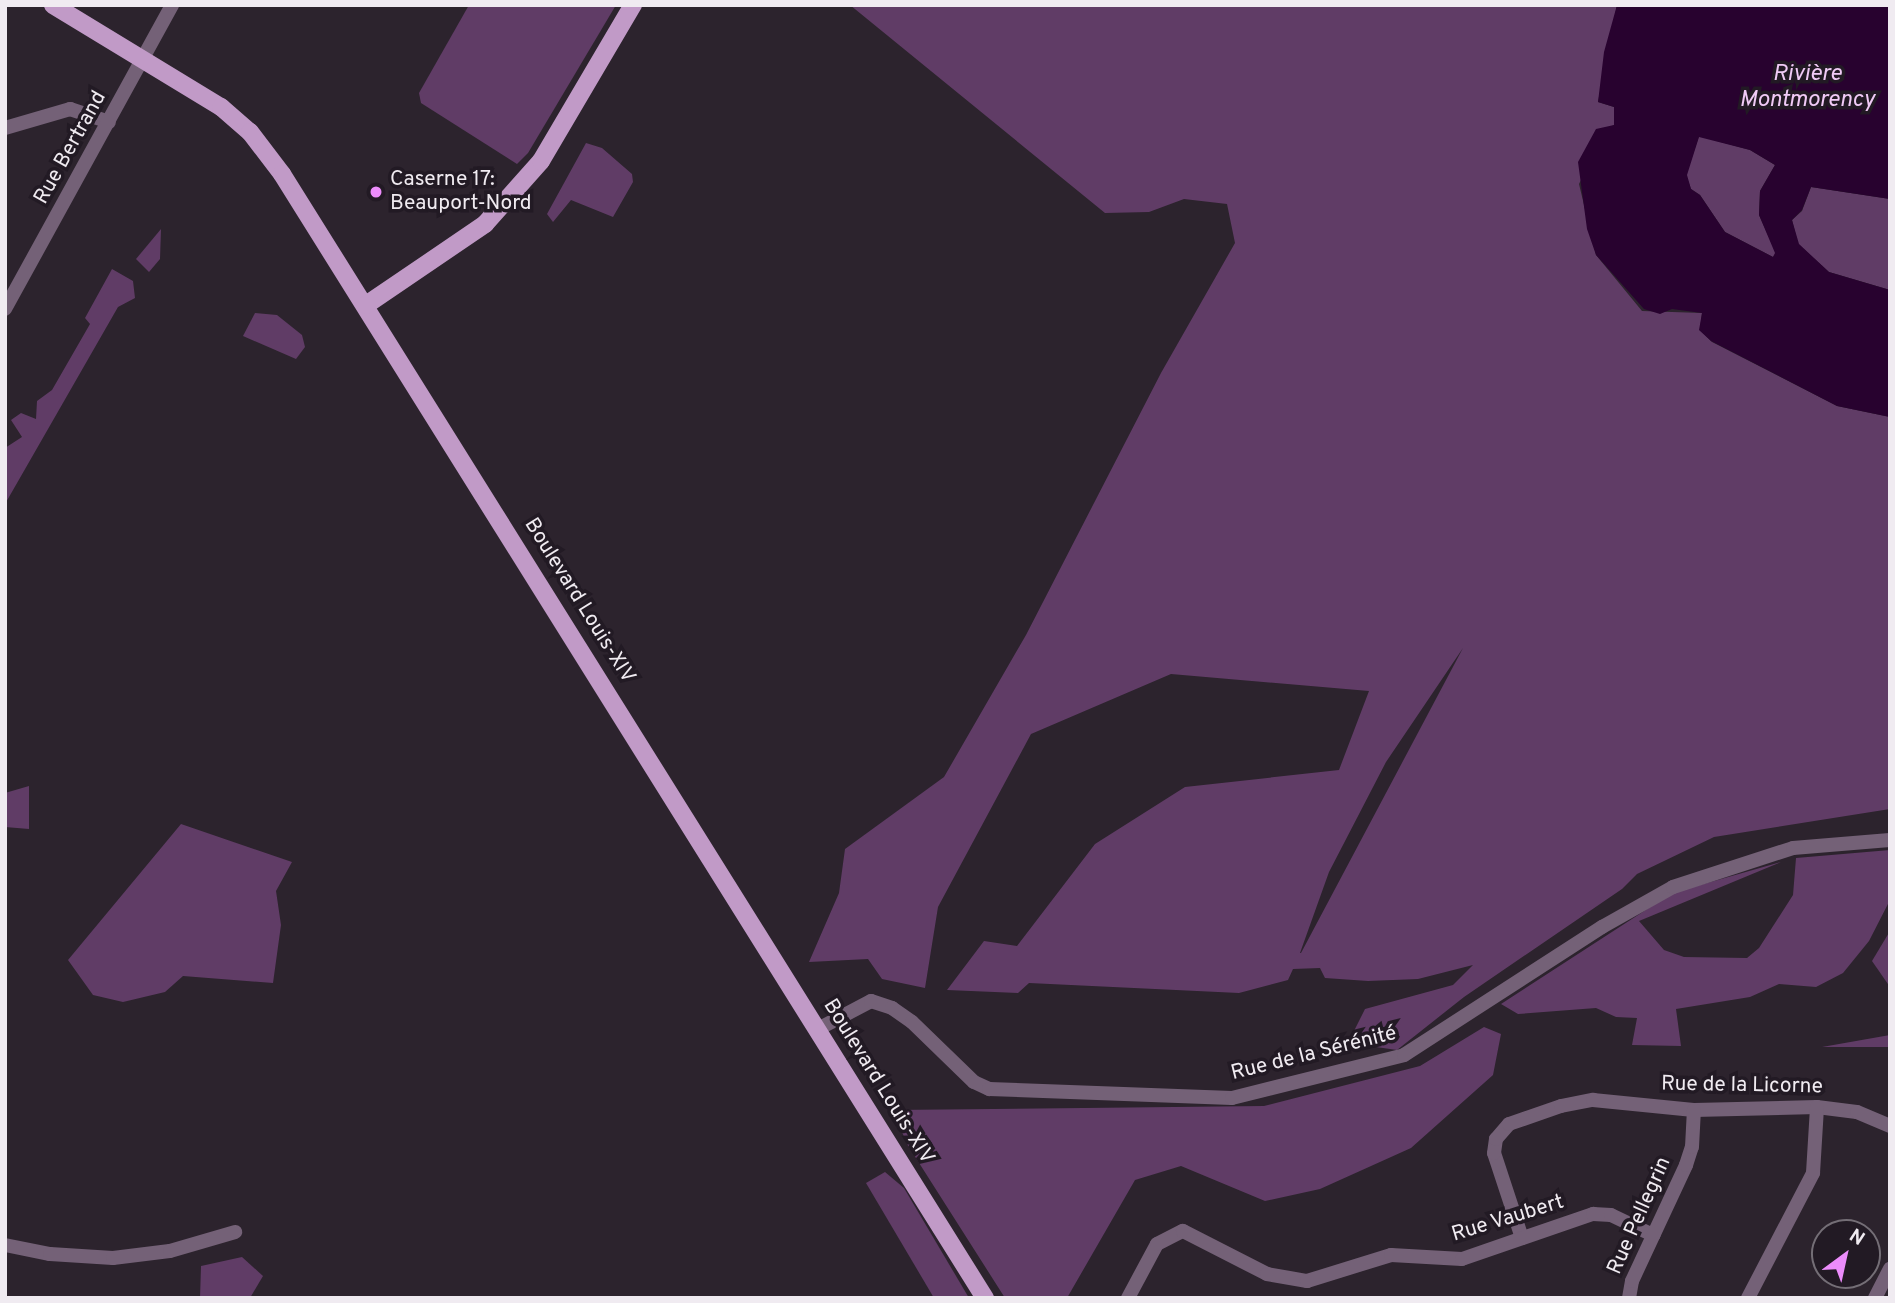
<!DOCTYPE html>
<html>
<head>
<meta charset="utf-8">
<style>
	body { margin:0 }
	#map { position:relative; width:1895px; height:1303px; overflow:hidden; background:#2c232d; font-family:Overpass,sans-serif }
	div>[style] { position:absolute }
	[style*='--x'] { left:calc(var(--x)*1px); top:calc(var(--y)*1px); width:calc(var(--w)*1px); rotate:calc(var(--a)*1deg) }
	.green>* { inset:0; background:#603c66 }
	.water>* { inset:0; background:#28022f }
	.minor>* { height:14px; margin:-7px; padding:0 7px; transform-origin:7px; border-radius:7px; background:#746177 }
	.major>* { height:18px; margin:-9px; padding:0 9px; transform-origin:9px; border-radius:9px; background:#c19ac7 }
	.dots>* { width:19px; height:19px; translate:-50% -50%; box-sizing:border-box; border:4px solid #221a24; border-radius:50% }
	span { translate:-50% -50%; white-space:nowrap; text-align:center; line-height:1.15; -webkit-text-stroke:7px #221a24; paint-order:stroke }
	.street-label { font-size:21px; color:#f0ebf1 }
	.poi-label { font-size:21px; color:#f0ebf1 }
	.left { translate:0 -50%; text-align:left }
	.water-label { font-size:23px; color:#f0caf6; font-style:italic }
	.frame { position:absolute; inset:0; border:7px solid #f0ebf1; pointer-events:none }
	.north { position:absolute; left:1811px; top:1219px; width:70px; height:70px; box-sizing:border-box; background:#221a24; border:2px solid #746e76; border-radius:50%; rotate:33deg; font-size:19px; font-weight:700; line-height:28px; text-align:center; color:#f0ebf1 }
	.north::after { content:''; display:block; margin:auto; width:24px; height:32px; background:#ec8cfb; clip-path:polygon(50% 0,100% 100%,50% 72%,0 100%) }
</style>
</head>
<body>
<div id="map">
	<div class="green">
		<i style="clip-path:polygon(469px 5px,616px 5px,528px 153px,517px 164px,421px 103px,419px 93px)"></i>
		<i style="clip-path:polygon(evenodd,850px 5px,1617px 5px,1598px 102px,1614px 107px,1614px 125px,1606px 129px,1579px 184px,1596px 255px,1642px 311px,1702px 313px,1700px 330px,1712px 342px,1837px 406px,1890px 417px,1890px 809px,1714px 837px,1637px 874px,1622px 889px,1464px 997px,1397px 1050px,1348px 1043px,1365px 1009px,1453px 985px,1473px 965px,1418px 979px,1368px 981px,1325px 978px,1320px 968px,1293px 969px,1288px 980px,1239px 993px,1029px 983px,1018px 993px,947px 990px,984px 941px,1017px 946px,1095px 844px,1185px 787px,1339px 770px,1369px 691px,1171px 674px,1031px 734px,938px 907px,925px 988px,882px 979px,868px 959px,809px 962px,839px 893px,845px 849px,944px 777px,1026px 635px,1161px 373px,1235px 243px,1227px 204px,1184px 199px,1149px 212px,1105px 213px,850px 5px,1463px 648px,1301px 953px,1300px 953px,1329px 872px,1386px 762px,1463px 648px)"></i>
		<i style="clip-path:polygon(1699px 136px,1750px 150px,1775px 165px,1760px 191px,1759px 215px,1776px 253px,1773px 257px,1725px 232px,1700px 195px,1691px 189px,1686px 175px)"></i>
		<i style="clip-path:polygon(586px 143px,602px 148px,632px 174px,633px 182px,613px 217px,571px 200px,553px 222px,547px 214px)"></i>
		<i style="clip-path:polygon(1811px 187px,1890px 199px,1890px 290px,1829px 272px,1798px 244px,1792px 220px,1802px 211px)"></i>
		<i style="clip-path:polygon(161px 229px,160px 259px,149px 272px,136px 259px)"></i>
		<i style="clip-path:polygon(112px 269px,133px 281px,135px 298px,118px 307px,5px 504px,5px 448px,22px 437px,11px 420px,21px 413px,36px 419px,37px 401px,52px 390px,90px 324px,85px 318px)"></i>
		<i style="clip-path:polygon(255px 313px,277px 315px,302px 335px,305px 347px,296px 359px,243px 336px)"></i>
		<i style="clip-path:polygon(29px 786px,29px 829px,5px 827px,5px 793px)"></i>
		<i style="clip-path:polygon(181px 824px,292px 862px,276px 891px,281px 925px,273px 983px,183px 976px,165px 992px,123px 1002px,93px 995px,68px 960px)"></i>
		<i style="clip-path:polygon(1890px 850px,1890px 900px,1869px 941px,1843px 973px,1816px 987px,1779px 984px,1750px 997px,1676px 1009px,1681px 1046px,1632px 1045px,1637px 1018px,1616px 1017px,1596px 1008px,1518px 1014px,1501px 1004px,1672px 893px,1781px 862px,1639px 921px,1664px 950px,1684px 957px,1747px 958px,1759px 948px,1793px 895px,1796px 858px)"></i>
		<i style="clip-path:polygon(1890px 931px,1890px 987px,1872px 961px)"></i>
		<i style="clip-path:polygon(1484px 1027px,1501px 1034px,1493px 1075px,1411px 1148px,1320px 1189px,1265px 1201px,1181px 1166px,1135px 1180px,1067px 1298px,1005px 1298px,907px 1144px,893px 1110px,1264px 1106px,1420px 1066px)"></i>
		<i style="clip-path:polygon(1890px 1035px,1890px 1047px,1822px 1047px)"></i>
		<i style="clip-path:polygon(885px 1172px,904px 1188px,969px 1298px,934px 1298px,866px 1183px)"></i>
		<i style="clip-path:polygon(242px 1257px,263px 1276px,250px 1298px,200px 1298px,201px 1266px)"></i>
	</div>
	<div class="water">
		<i style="clip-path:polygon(evenodd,1617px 5px,1890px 5px,1890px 199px,1811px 187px,1802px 210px,1792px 220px,1799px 244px,1829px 272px,1890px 290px,1890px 417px,1837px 406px,1711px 341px,1699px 330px,1702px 313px,1672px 309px,1660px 314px,1644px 309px,1596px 255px,1587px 229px,1578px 162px,1596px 129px,1614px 125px,1614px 107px,1598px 102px,1604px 52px,1617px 5px,1699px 137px,1750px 150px,1775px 165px,1760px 191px,1759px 215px,1775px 253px,1773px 257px,1725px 232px,1700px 195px,1691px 189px,1687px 175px,1699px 137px)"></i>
	</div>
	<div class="minor">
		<i style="--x:5;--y:128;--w:68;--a:-16.3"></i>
		<i style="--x:70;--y:109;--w:41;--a:18.4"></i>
		<i style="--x:5;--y:309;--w:347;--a:-61.2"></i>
		<i style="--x:818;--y:1029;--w:60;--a:-27.8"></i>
		<i style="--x:871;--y:1001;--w:22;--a:18"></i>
		<i style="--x:892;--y:1008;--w:24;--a:35"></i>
		<i style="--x:912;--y:1022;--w:86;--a:44.1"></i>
		<i style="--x:974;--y:1082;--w:17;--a:25"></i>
		<i style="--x:989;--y:1089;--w:243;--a:2.1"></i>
		<i style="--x:1232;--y:1098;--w:177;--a:-14"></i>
		<i style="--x:1404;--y:1055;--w:236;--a:-32.9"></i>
		<i style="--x:1602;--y:927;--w:81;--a:-29.4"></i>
		<i style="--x:1673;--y:887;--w:126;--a:-18"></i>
		<i style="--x:1793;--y:848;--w:97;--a:-4.7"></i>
		<i style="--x:1522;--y:1238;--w:89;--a:-108.2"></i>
		<i style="--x:1494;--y:1153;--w:14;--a:-82"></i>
		<i style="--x:1496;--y:1139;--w:20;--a:-49"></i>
		<i style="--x:1509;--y:1124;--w:55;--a:-19.1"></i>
		<i style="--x:1561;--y:1106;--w:33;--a:-11"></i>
		<i style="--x:1593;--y:1100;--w:101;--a:5.7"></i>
		<i style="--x:1694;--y:1110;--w:123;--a:-1.4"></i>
		<i style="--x:1817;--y:1107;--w:40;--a:7.1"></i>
		<i style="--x:1857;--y:1112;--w:36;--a:23"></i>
		<i style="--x:5;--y:1245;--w:46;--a:11.3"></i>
		<i style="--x:50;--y:1254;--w:63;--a:3.6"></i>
		<i style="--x:113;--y:1258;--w:57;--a:-7"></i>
		<i style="--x:170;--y:1251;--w:68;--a:-16.3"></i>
		<i style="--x:1128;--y:1298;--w:61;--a:-61.8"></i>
		<i style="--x:1157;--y:1244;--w:29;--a:-27"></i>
		<i style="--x:1183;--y:1231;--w:94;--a:27.1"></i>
		<i style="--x:1267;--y:1274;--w:41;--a:9.9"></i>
		<i style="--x:1307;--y:1281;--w:88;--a:-17.2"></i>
		<i style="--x:1391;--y:1255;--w:71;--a:3.2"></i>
		<i style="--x:1462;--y:1259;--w:139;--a:-19"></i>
		<i style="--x:1593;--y:1214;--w:18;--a:3"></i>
		<i style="--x:1611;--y:1215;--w:47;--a:25.5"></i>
		<i style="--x:1629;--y:1298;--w:17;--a:-80"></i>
		<i style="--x:1632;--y:1281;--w:128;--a:-65"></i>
		<i style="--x:1686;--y:1165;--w:19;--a:-72"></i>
		<i style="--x:1692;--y:1147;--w:37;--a:-87"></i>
		<i style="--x:1748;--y:1298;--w:141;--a:-62.5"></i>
		<i style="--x:1813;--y:1173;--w:66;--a:-86.5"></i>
		<i style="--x:1875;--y:1298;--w:33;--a:-63"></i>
	</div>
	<div class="major">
		<i style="--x:53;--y:5;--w:197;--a:31.3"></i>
		<i style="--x:221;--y:107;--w:38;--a:41"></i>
		<i style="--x:250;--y:132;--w:53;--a:52.7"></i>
		<i style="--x:282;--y:174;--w:1326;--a:57.98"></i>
		<i style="--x:366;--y:305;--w:144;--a:-34.2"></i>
		<i style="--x:485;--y:224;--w:84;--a:-48.4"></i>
		<i style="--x:541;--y:161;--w:181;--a:-59.5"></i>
	</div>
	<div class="dots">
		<i style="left:376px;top:192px;background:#ec8cfb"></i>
	</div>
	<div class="street-label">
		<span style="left:71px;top:148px;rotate:-61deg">Rue Bertrand</span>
		<span style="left:579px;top:601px;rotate:58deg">Boulevard Louis-XIV</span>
		<span style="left:1314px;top:1054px;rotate:-14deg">Rue de la Sérénité</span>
		<span style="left:878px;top:1082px;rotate:58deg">Boulevard Louis-XIV</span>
		<span style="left:1742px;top:1086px;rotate:1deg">Rue de la Licorne</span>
		<span style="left:1640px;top:1216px;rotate:-66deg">Rue Pellegrin</span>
		<span style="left:1508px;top:1219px;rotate:-17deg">Rue Vaubert</span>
	</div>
	<div class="poi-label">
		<span class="left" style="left:390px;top:192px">Caserne 17:<br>Beauport-Nord</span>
	</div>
	<div class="water-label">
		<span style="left:1807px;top:88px">Rivière<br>Montmorency</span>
	</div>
	<div class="frame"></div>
	<div class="north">N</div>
</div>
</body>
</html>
